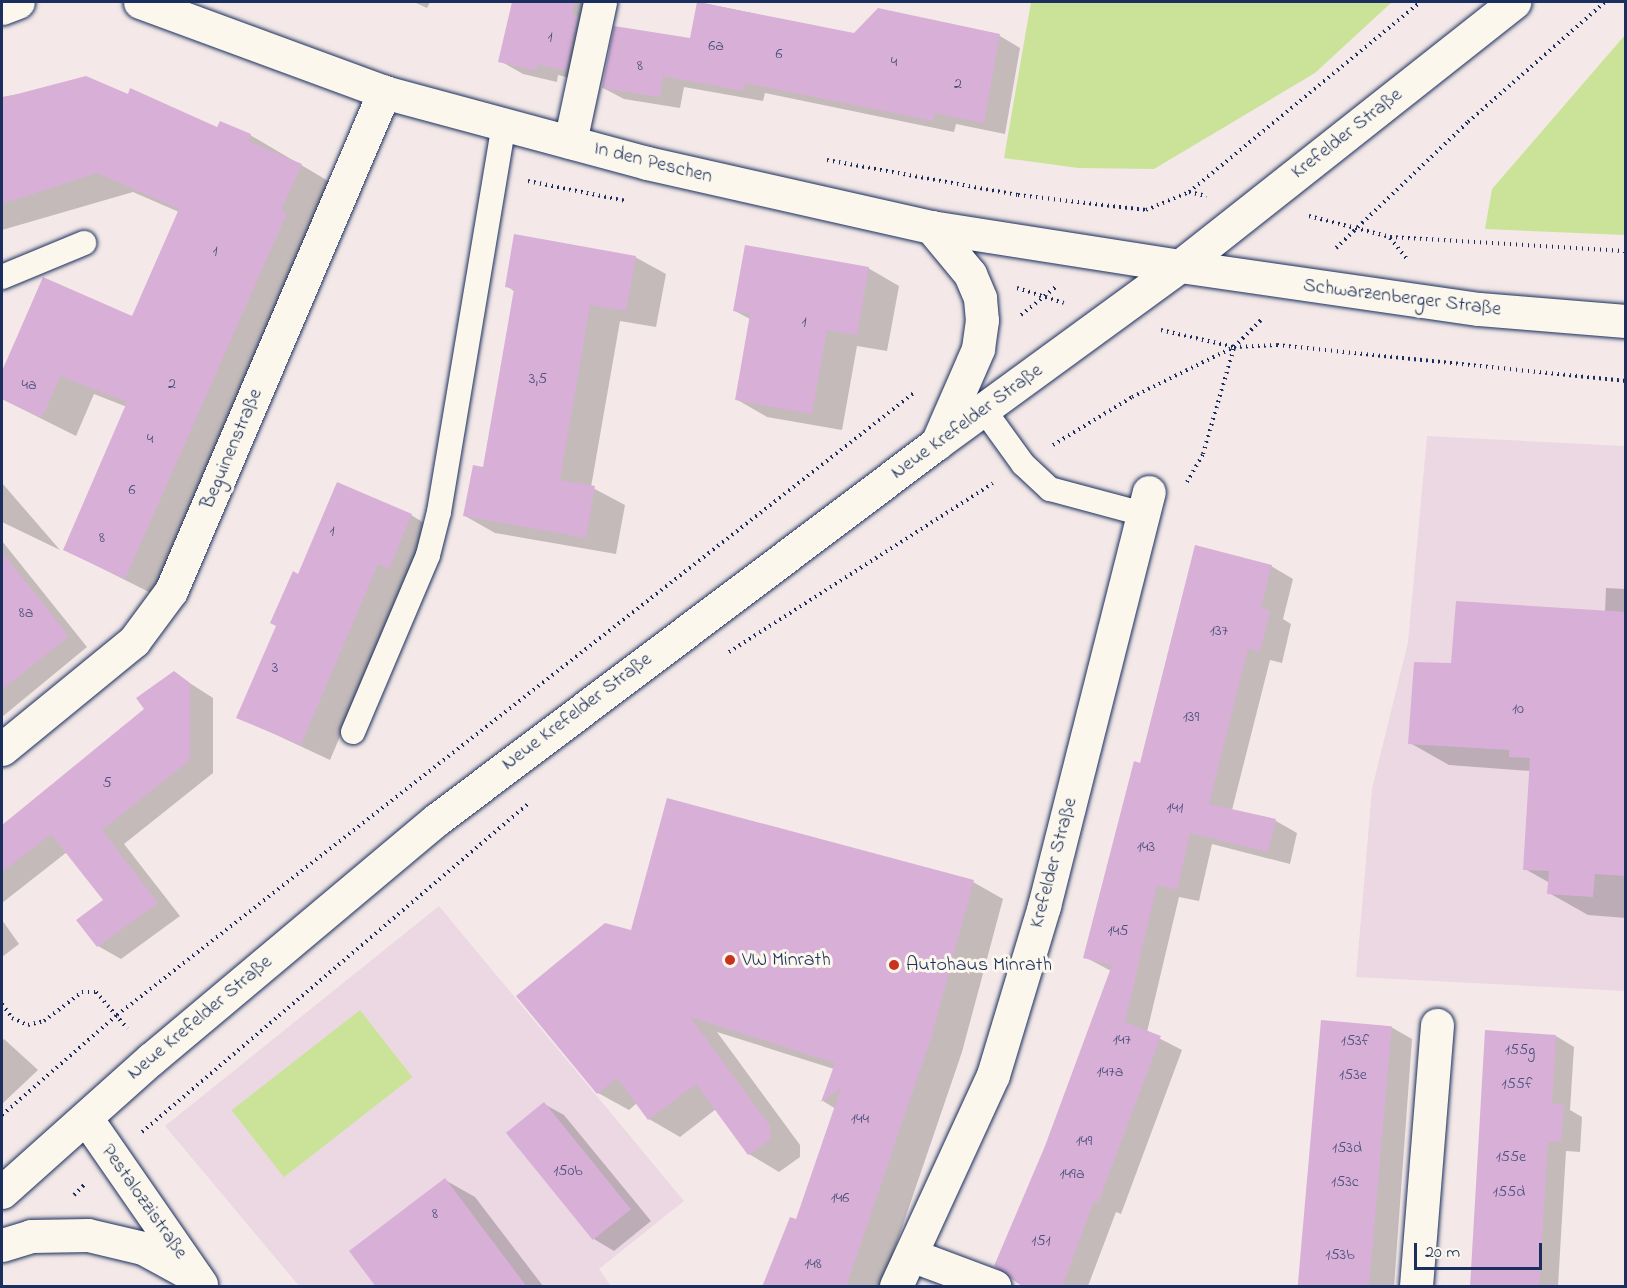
<!DOCTYPE html>
<html>
<head>
<meta charset="utf-8">
<style>
	body { margin:0 }
	#map { position:relative; width:1627px; height:1288px; overflow:hidden; background:#f4e9e8; font-family:"Indie Flower",sans-serif }
	div>[style] { position:absolute }
	[style*='--x'] { left:calc(var(--x)*1px); top:calc(var(--y)*1px); width:calc(var(--w)*1px); rotate:calc(var(--a)*1deg) }
	.built>* { inset:0; background:#ecd8e3 }
	.green>* { inset:0; background:#cae399; transform-origin:0 0 }
	.shadow>* { inset:0; background:#0003 }
	.building>* { inset:0; background:#d8b0d7; transform-origin:0 0 }
	.path>* { height:4px; margin-top:-2px; transform-origin:0; background:repeating-linear-gradient(90deg,#1b2f5e 0 1.5px,transparent 0 6px) }
	.roads { filter:drop-shadow(0 0 2px #1b2f5e) drop-shadow(0 0 2px #1b2f5e) }
	.lane>* { height:24px; margin:-12px; padding:0 12px; transform-origin:12px; border-radius:12px; background:#fbf7ec }
	.street>* { height:33px; margin:-16.5px; padding:0 16.5px; transform-origin:16.5px; border-radius:16.5px; background:#fbf7ec }
	.secondary>* { height:33px; margin:-16.5px; padding:0 16.5px; transform-origin:16.5px; border-radius:16.5px; background:#fbf7ec }
	.dots>* { width:16px; height:16px; translate:-50% -50%; box-sizing:border-box; border:3px solid #fbf7ec; border-radius:50% }
	span { translate:-50% -50%; white-space:nowrap; text-align:center; line-height:1.15; -webkit-text-stroke:6px #fbf7ec; paint-order:stroke }
	.number-label { font-size:16px; color:#4a4f7c }
	.number-label span { -webkit-text-stroke-width:0 }
	.street-label { font-size:20px; color:#1b2f5e }
	.poi-label { font-size:20px; color:#1b2f5e }
	.left { translate:0 -50%; text-align:left }
	.frame { position:absolute; inset:0; border:3px solid #1b2f5e; pointer-events:none }
	.scale { position:absolute; left:1414px; top:1243px; width:128px; height:27px; box-sizing:border-box; border:3px solid #1b2f5e; border-top:0; padding-left:8px; font-size:18px; line-height:21px; white-space:nowrap; color:#1b2f5e; -webkit-text-stroke:4px #fbf7ec; paint-order:stroke }
</style>
</head>
<body>
<div id="map">
	<div class="built">
		<i style="clip-path:polygon(1427px 436px,1625px 446px,1625px 991px,1356px 977px,1372px 789px,1408px 642px)"></i>
		<i style="clip-path:polygon(439px 906px,684px 1201px,599px 1269px,611px 1286px,299px 1286px,165px 1126px)"></i>
	</div>
	<div class="green">
		<i style="clip-path:polygon(1031px 2px,1392px 2px,1315px 73px,1154px 169px,1078px 168px,1004px 158px)"></i>
		<i style="clip-path:polygon(1625px 35px,1625px 235px,1485px 229px,1492px 189px)"></i>
		<i style="left:360px;top:1010px;width:85px;height:163px;rotate:52deg"></i>
	</div>
	<div class="shadow">
		<i style="clip-path:polygon(414px 2px,430px 2px,427px 8px)"></i>
		<i style="clip-path:polygon(517px 2px,600px 2px,587px 82px,558px 75px,557px 82px,523px 74px,502px 62px)"></i>
		<i style="clip-path:polygon(699px 2px,757px 14px,768px 20px,855px 35px,1000px 36px,1020px 48px,1005px 134px,956px 124px,954px 132px,765px 93px,763px 101px,684px 87px,680px 108px,624px 99px,603px 88px,691px 40px)"></i>
		<i style="clip-path:polygon(46px 89px,128px 96px,218px 129px,250px 135px,335px 185px,159px 597px,65px 550px,127px 407px,94px 394px,76px 436px,2px 399px,2px 375px,44px 279px,133px 318px,179px 212px,133px 192px,2px 230px,2px 97px)"></i>
		<i style="clip-path:polygon(635px 257px,666px 274px,656px 327px,620px 321px,591px 487px,625px 505px,616px 554px,495px 533px,465px 516px,484px 469px,515px 292px,507px 286px)"></i>
		<i style="clip-path:polygon(868px 268px,899px 286px,887px 351px,857px 346px,842px 430px,767px 417px,736px 399px,750px 319px,735px 311px)"></i>
		<i style="clip-path:polygon(2px 483px,60px 550px,2px 522px)"></i>
		<i style="clip-path:polygon(411px 515px,439px 532px,407px 579px,330px 760px,238px 717px,299px 576px)"></i>
		<i style="clip-path:polygon(2px 541px,87px 647px,2px 717px)"></i>
		<i style="clip-path:polygon(1271px 566px,1293px 579px,1283px 619px,1291px 624px,1282px 663px,1270px 660px,1232px 810px,1276px 821px,1297px 833px,1290px 864px,1212px 844px,1199px 901px,1179px 897px,1147px 1032px,1182px 1050px,1121px 1214px,1116px 1212px,1088px 1286px,1022px 1286px,1009px 1273px,1047px 1146px,1111px 971px,1085px 957px,1141px 765px)"></i>
		<i style="clip-path:polygon(1606px 588px,1626px 589px,1626px 918px,1588px 915px,1549px 893px,1550px 883px,1525px 869px,1531px 771px,1449px 765px,1410px 743px,1452px 665px,1605px 612px)"></i>
		<i style="clip-path:polygon(174px 673px,213px 698px,213px 773px,124px 844px,180px 916px,121px 959px,98px 946px,105px 900px,67px 852px,2px 903px,2px 827px,146px 709px)"></i>
		<i style="clip-path:polygon(973px 882px,1003px 899px,962px 1052px,882px 1286px,764px 1286px,797px 1221px,836px 1109px,823px 1101px,834px 1069px,717px 1032px,800px 1145px,800px 1157px,779px 1172px,749px 1154px,716px 1109px,680px 1137px,649px 1119px,637px 1103px,629px 1110px,598px 1093px,518px 996px,632px 932px)"></i>
		<i style="clip-path:polygon(2px 920px,19px 944px,2px 957px)"></i>
		<i style="clip-path:polygon(1391px 1027px,1412px 1039px,1394px 1286px,1304px 1286px)"></i>
		<i style="clip-path:polygon(1556px 1036px,1574px 1047px,1570px 1110px,1582px 1117px,1580px 1152px,1566px 1151px,1558px 1286px,1471px 1286px)"></i>
		<i style="clip-path:polygon(4px 1039px,38px 1070px,2px 1104px,2px 1041px)"></i>
		<i style="clip-path:polygon(544px 1104px,564px 1115px,651px 1221px,614px 1251px,594px 1239px)"></i>
		<i style="clip-path:polygon(445px 1180px,475px 1197px,543px 1286px,378px 1286px)"></i>
	</div>
	<div class="building">
		<i style="clip-path:polygon(512px 2px,575px 2px,572px 14px,578px 16px,566px 71px,538px 64px,536px 71px,498px 62px)"></i>
		<i style="clip-path:polygon(697px 2px,854px 33px,878px 8px,1000px 34px,984px 123px,935px 113px,933px 121px,744px 83px,743px 91px,663px 76px,660px 97px,602px 88px,614px 26px,690px 38px)"></i>
		<i style="clip-path:polygon(86px 76px,128px 94px,130px 88px,217px 127px,220px 121px,251px 134px,248px 141px,302px 164px,281px 210px,287px 213px,125px 579px,63px 550px,127px 402px,60px 376px,42px 418px,2px 399px,2px 371px,43px 277px,132px 316px,179px 209px,97px 173px,2px 204px,2px 98px)"></i>
		<i style="clip-path:polygon(514px 234px,636px 256px,626px 311px,590px 305px,560px 480px,595px 486px,586px 538px,463px 516px,473px 465px,483px 467px,514px 289px,505px 287px)"></i>
		<i style="clip-path:polygon(745px 245px,869px 267px,857px 335px,827px 330px,812px 414px,735px 400px,750px 314px,733px 311px)"></i>
		<i style="clip-path:polygon(337px 482px,412px 514px,389px 569px,378px 564px,301px 745px,236px 718px,276px 626px,270px 623px,293px 571px,298px 574px)"></i>
		<i style="clip-path:polygon(1195px 545px,1272px 565px,1261px 608px,1270px 610px,1260px 652px,1248px 649px,1209px 804px,1276px 819px,1268px 852px,1190px 833px,1177px 890px,1157px 885px,1125px 1022px,1161px 1036px,1098px 1203px,1094px 1201px,1062px 1287px,1023px 1287px,994px 1266px,1045px 1146px,1112px 965px,1083px 958px,1134px 761px,1140px 763px)"></i>
		<i style="clip-path:polygon(2px 552px,69px 636px,2px 690px)"></i>
		<i style="clip-path:polygon(1456px 601px,1626px 612px,1626px 876px,1595px 874px,1593px 897px,1547px 894px,1549px 871px,1523px 870px,1530px 758px,1509px 757px,1509px 750px,1408px 744px,1414px 662px,1451px 663px)"></i>
		<i style="clip-path:polygon(174px 671px,190px 683px,190px 760px,102px 830px,158px 903px,97px 947px,76px 920px,103px 900px,51px 834px,2px 872px,2px 825px,144px 709px,136px 698px)"></i>
		<i style="clip-path:polygon(667px 798px,974px 880px,932px 1035px,846px 1287px,762px 1287px,790px 1217px,796px 1219px,841px 1088px,821px 1102px,835px 1063px,690px 1017px,770px 1126px,770px 1140px,748px 1155px,696px 1084px,648px 1120px,617px 1078px,597px 1094px,516px 996px,605px 923px,631px 930px)"></i>
		<i style="left:1321px;top:1020px;width:71px;height:268px;rotate:5deg"></i>
		<i style="clip-path:polygon(1485px 1030px,1556px 1035px,1552px 1104px,1564px 1105px,1561px 1142px,1548px 1142px,1539px 1287px,1470px 1287px)"></i>
		<i style="left:544px;top:1102px;width:138px;height:49px;rotate:51deg"></i>
		<i style="clip-path:polygon(445px 1178px,527px 1287px,376px 1287px,349px 1251px)"></i>
	</div>
	<div class="path">
		<i style="--x:827;--y:160;--w:194;--a:10.4"></i>
		<i style="--x:1018;--y:195;--w:129;--a:6.7"></i>
		<i style="--x:1146;--y:210;--w:47;--a:-22.7"></i>
		<i style="--x:1189;--y:192;--w:18;--a:13"></i>
		<i style="--x:528;--y:181;--w:100;--a:11.5"></i>
		<i style="--x:1189;--y:192;--w:299;--a:-39.4"></i>
		<i style="--x:1309;--y:216;--w:84;--a:14.5"></i>
		<i style="--x:1390;--y:237;--w:236;--a:3.4"></i>
		<i style="--x:1390;--y:238;--w:26;--a:51"></i>
		<i style="--x:1336;--y:248;--w:182;--a:-43.7"></i>
		<i style="--x:1468;--y:122;--w:182;--a:-41.2"></i>
		<i style="--x:1017;--y:288;--w:49;--a:17.7"></i>
		<i style="--x:1021;--y:315;--w:46;--a:-38.9"></i>
		<i style="--x:1161;--y:330;--w:75;--a:13.1"></i>
		<i style="--x:1234;--y:347;--w:43;--a:-2.7"></i>
		<i style="--x:1277;--y:345;--w:351;--a:5.9"></i>
		<i style="--x:1053;--y:445;--w:92;--a:-31.3"></i>
		<i style="--x:1132;--y:397;--w:114;--a:-26.1"></i>
		<i style="--x:1234;--y:347;--w:41;--a:-45"></i>
		<i style="--x:1187;--y:482;--w:32;--a:-60"></i>
		<i style="--x:1203;--y:454;--w:111;--a:-73.8"></i>
		<i style="--x:729;--y:652;--w:313;--a:-32.6"></i>
		<i style="--x:2;--y:1004;--w:17;--a:54"></i>
		<i style="--x:12;--y:1018;--w:17;--a:24"></i>
		<i style="--x:28;--y:1025;--w:16;--a:-14"></i>
		<i style="--x:44;--y:1021;--w:48;--a:-37.3"></i>
		<i style="--x:82;--y:992;--w:14;--a:0"></i>
		<i style="--x:96;--y:992;--w:48;--a:49.3"></i>
		<i style="--x:2;--y:1115;--w:152;--a:-41"></i>
		<i style="--x:117;--y:1015;--w:1012;--a:-37.98"></i>
		<i style="--x:142;--y:1132;--w:508;--a:-40.37"></i>
		<i style="--x:74;--y:1195;--w:16;--a:-45"></i>
	</div>
	<div class="roads">
		<div class="lane">
			<i style="--x:2;--y:277;--w:89;--a:-22.5"></i>
			<i style="--x:984;--y:410;--w:67;--a:54.2"></i>
			<i style="--x:1023;--y:464;--w:37;--a:43"></i>
			<i style="--x:1050;--y:489;--w:96;--a:15"></i>
			<i style="--x:353;--y:732;--w:192;--a:-67"></i>
			<i style="--x:428;--y:555;--w:44;--a:-75.7"></i>
			<i style="--x:439;--y:512;--w:392;--a:-80.5"></i>
		</div>
		<div class="street">
			<i style="--x:140;--y:2;--w:260;--a:20.2"></i>
			<i style="--x:384;--y:92;--w:272;--a:15.1"></i>
			<i style="--x:647;--y:163;--w:291;--a:12.7"></i>
			<i style="--x:931;--y:227;--w:252;--a:8.9"></i>
			<i style="--x:2;--y:8;--w:17;--a:-21"></i>
			<i style="--x:570;--y:142;--w:143;--a:-77.9"></i>
			<i style="--x:2;--y:749;--w:171;--a:-39.3"></i>
			<i style="--x:134;--y:641;--w:62;--a:-53.5"></i>
			<i style="--x:171;--y:591;--w:543;--a:-66.88"></i>
			<i style="--x:86;--y:1118;--w:202;--a:55.3"></i>
			<i style="--x:911;--y:1255;--w:89;--a:20.5"></i>
			<i style="--x:896;--y:1286;--w:232;--a:-65.3"></i>
			<i style="--x:993;--y:1075;--w:177;--a:-73.2"></i>
			<i style="--x:1044;--y:906;--w:427;--a:-75.8"></i>
			<i style="--x:1416;--y:1286;--w:262;--a:-85.4"></i>
		</div>
		<div class="secondary">
			<i style="--x:931;--y:227;--w:61;--a:50.3"></i>
			<i style="--x:970;--y:274;--w:26;--a:67"></i>
			<i style="--x:980;--y:298;--w:22;--a:85"></i>
			<i style="--x:982;--y:320;--w:29;--a:98"></i>
			<i style="--x:978;--y:349;--w:103;--a:113.6"></i>
			<i style="--x:1180;--y:266;--w:302;--a:8.2"></i>
			<i style="--x:1479;--y:309;--w:147;--a:4.7"></i>
			<i style="--x:2;--y:1192;--w:200;--a:-41.8"></i>
			<i style="--x:151;--y:1059;--w:372;--a:-40"></i>
			<i style="--x:436;--y:820;--w:627;--a:-36.96"></i>
			<i style="--x:937;--y:443;--w:301;--a:-36.1"></i>
			<i style="--x:1180;--y:266;--w:426;--a:-38.3"></i>
			<i style="--x:2;--y:1245;--w:30;--a:-17"></i>
			<i style="--x:31;--y:1236;--w:57;--a:-1"></i>
			<i style="--x:88;--y:1235;--w:57;--a:13.3"></i>
			<i style="--x:143;--y:1248;--w:60;--a:28.7"></i>
		</div>
	</div>
	<div class="dots">
		<i style="left:730px;top:960px;background:#c8321e"></i>
		<i style="left:894px;top:965px;background:#c8321e"></i>
	</div>
	<div class="number-label">
		<span style="left:550px;top:37px">1</span>
		<span style="left:716px;top:46px">6a</span>
		<span style="left:779px;top:54px">6</span>
		<span style="left:894px;top:62px">4</span>
		<span style="left:640px;top:66px">8</span>
		<span style="left:958px;top:84px">2</span>
		<span style="left:215px;top:251px">1</span>
		<span style="left:804px;top:322px">1</span>
		<span style="left:538px;top:379px">3,5</span>
		<span style="left:172px;top:384px">2</span>
		<span style="left:29px;top:385px">4a</span>
		<span style="left:150px;top:439px">4</span>
		<span style="left:132px;top:490px">6</span>
		<span style="left:332px;top:531px">1</span>
		<span style="left:102px;top:538px">8</span>
		<span style="left:26px;top:613px">8a</span>
		<span style="left:1219px;top:631px">137</span>
		<span style="left:275px;top:668px">3</span>
		<span style="left:1518px;top:709px">10</span>
		<span style="left:1191px;top:717px">139</span>
		<span style="left:107px;top:783px">5</span>
		<span style="left:1175px;top:808px">141</span>
		<span style="left:1146px;top:847px">143</span>
		<span style="left:1118px;top:931px">145</span>
		<span style="left:1122px;top:1040px">147</span>
		<span style="left:1355px;top:1041px">153f</span>
		<span style="left:1520px;top:1050px">155g</span>
		<span style="left:1110px;top:1072px">147a</span>
		<span style="left:1353px;top:1075px">153e</span>
		<span style="left:1517px;top:1084px">155f</span>
		<span style="left:860px;top:1119px">144</span>
		<span style="left:1084px;top:1141px">149</span>
		<span style="left:1347px;top:1148px">153d</span>
		<span style="left:1511px;top:1157px">155e</span>
		<span style="left:568px;top:1171px">150b</span>
		<span style="left:1072px;top:1174px">149a</span>
		<span style="left:1345px;top:1182px">153c</span>
		<span style="left:1509px;top:1192px">155d</span>
		<span style="left:840px;top:1198px">146</span>
		<span style="left:435px;top:1214px">8</span>
		<span style="left:1041px;top:1241px">151</span>
		<span style="left:1340px;top:1255px">153b</span>
		<span style="left:813px;top:1264px">148</span>
	</div>
	<div class="street-label">
		<span style="left:1347px;top:134px;rotate:-38deg">Krefelder Straße</span>
		<span style="left:653px;top:163px;rotate:14deg">In den Peschen</span>
		<span style="left:1402px;top:298px;rotate:7deg">Schwarzenberger Straße</span>
		<span style="left:967px;top:422px;rotate:-36deg">Neue Krefelder Straße</span>
		<span style="left:232px;top:449px;rotate:-67deg">Beguinenstraße</span>
		<span style="left:577px;top:712px;rotate:-37deg">Neue Krefelder Straße</span>
		<span style="left:1054px;top:863px;rotate:-75deg">Krefelder Straße</span>
		<span style="left:200px;top:1018px;rotate:-40deg">Neue Krefelder Straße</span>
		<span style="left:144px;top:1202px;rotate:55deg">Pestalozzistraße</span>
	</div>
	<div class="poi-label">
		<span class="left" style="left:742px;top:960px">VW Minrath</span>
		<span class="left" style="left:906px;top:965px">Autohaus Minrath</span>
	</div>
	<div class="frame"></div>
	<div class="scale">20 m</div>
</div>
</body>
</html>
